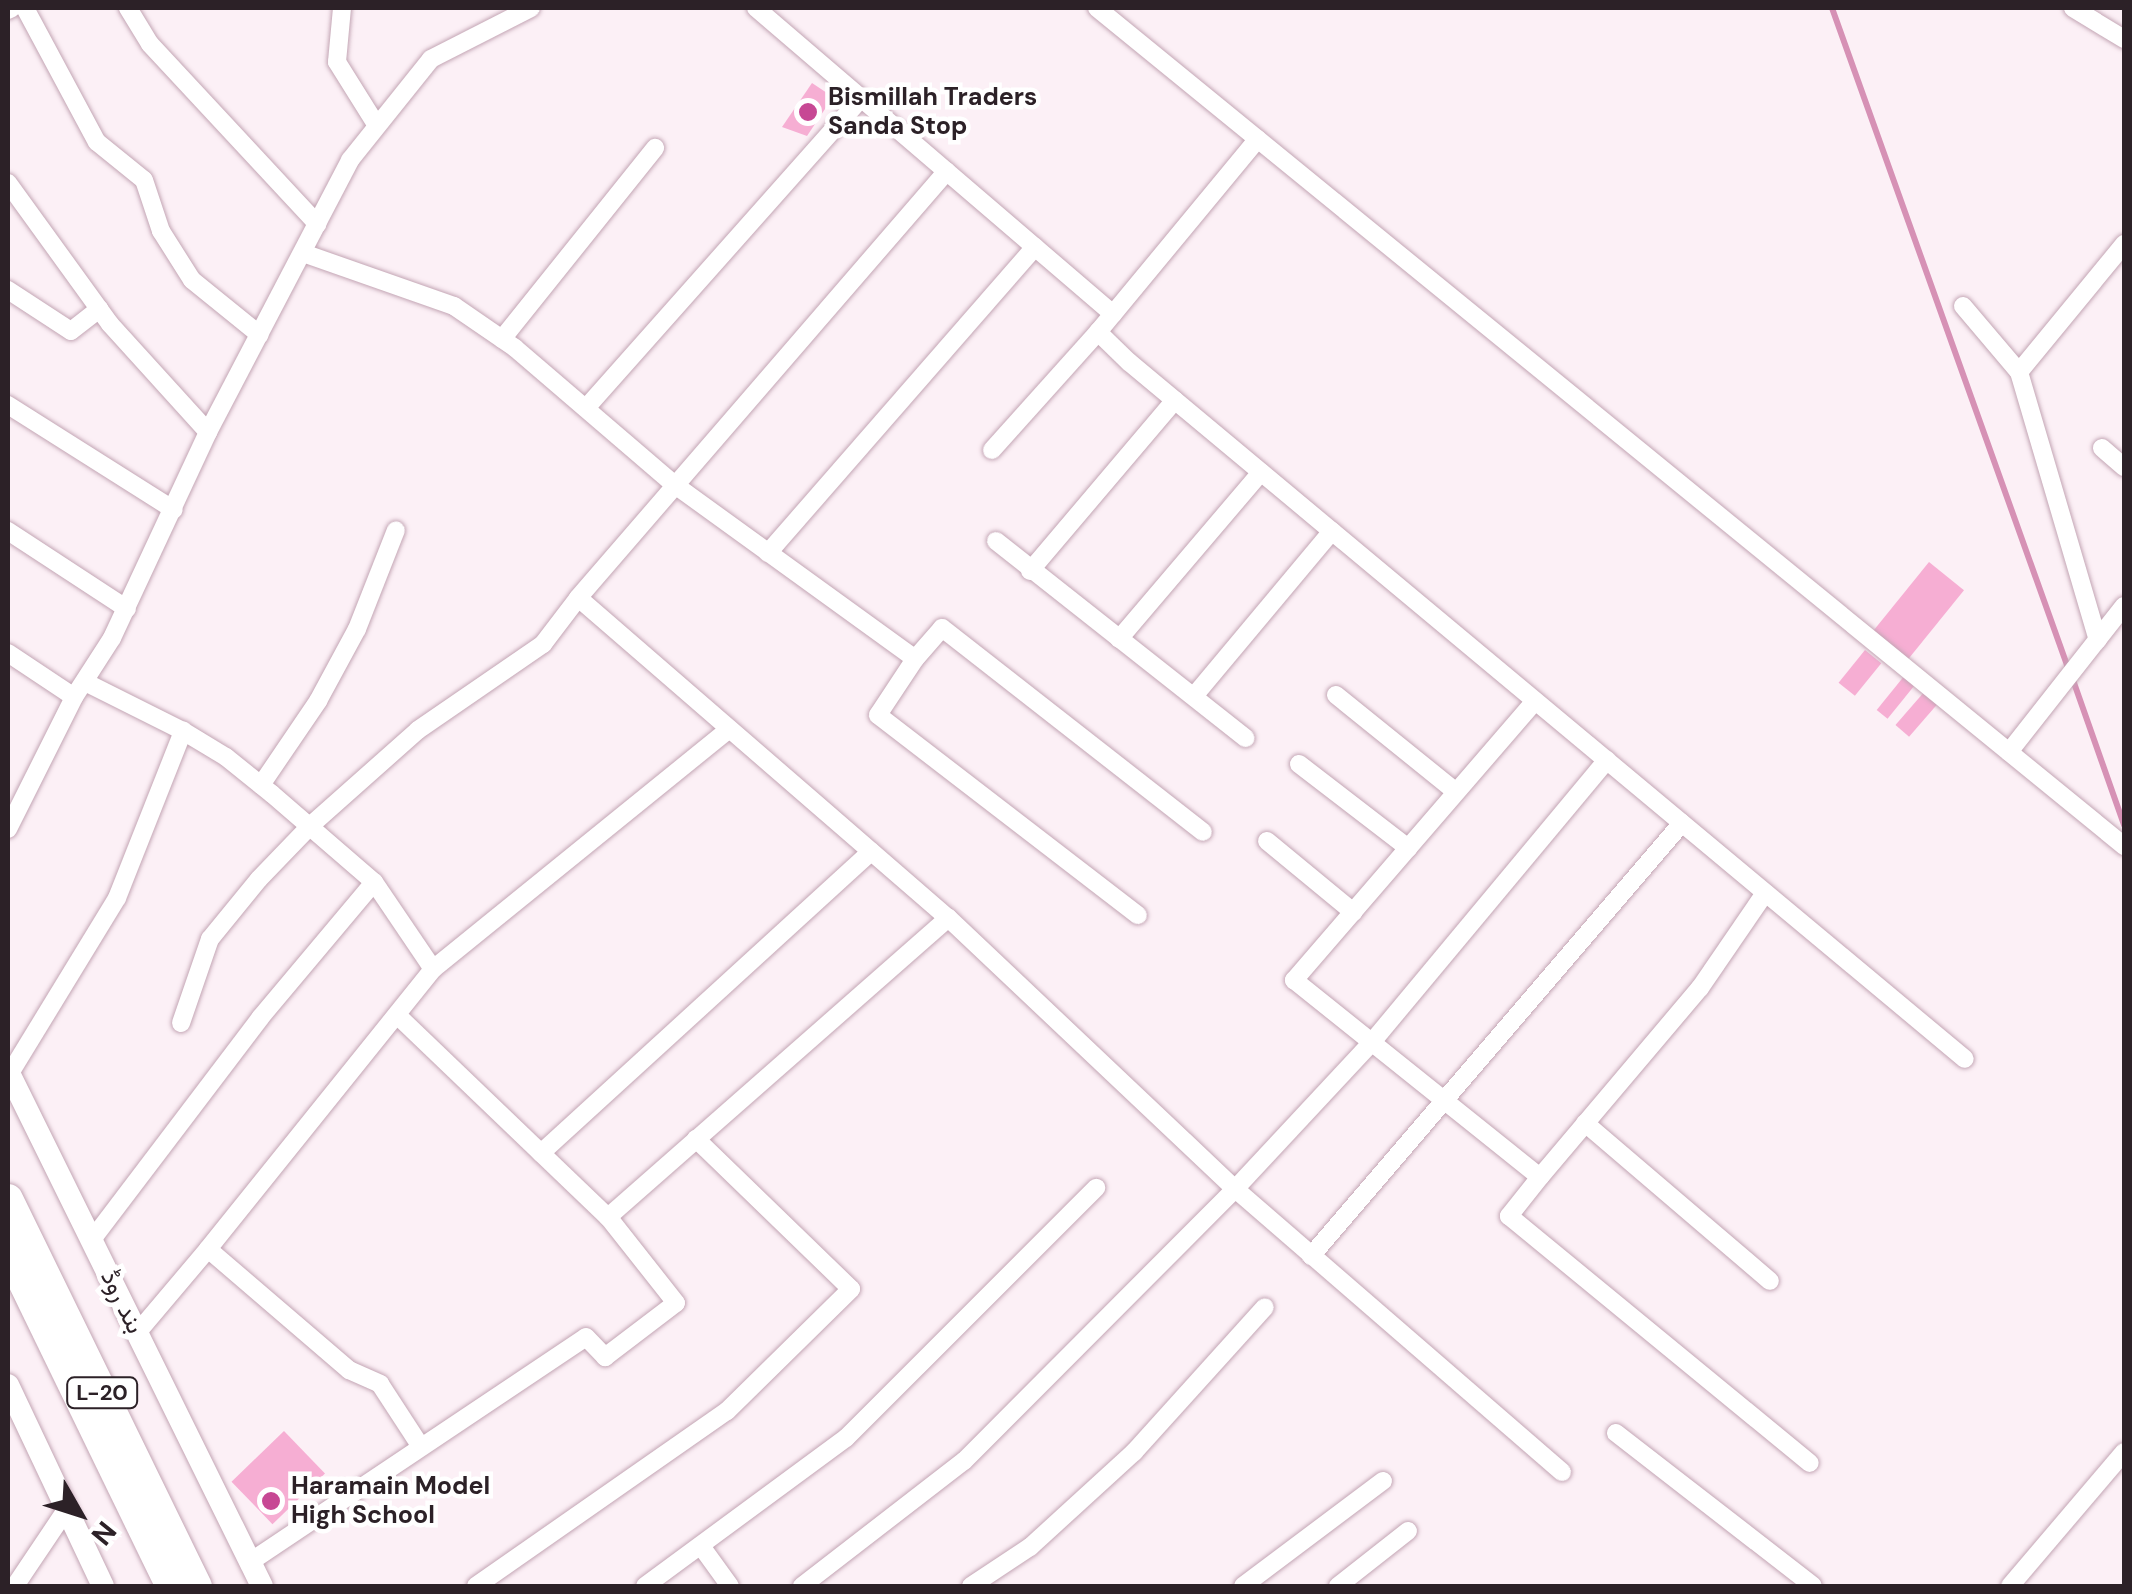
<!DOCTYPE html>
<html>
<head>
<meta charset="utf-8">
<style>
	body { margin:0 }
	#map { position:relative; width:2132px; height:1594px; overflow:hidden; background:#fcf0f6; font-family:"DM Sans",Vazirmatn,sans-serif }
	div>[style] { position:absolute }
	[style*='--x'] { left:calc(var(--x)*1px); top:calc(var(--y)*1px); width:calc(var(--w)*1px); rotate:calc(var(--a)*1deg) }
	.stream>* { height:6px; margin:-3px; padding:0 3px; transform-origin:3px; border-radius:3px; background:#d691b5 }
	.building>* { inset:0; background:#f6aed3; transform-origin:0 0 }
	.roads { filter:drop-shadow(0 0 2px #c3a5b4) drop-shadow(0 0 2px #c3a5b4) }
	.minor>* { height:18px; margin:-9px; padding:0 9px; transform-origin:9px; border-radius:9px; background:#fff }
	.secondary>* { height:22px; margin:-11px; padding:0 11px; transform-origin:11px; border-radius:11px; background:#fff }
	.motorway>* { height:30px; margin:-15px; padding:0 15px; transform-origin:15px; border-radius:15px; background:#fff }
	.dots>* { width:28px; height:28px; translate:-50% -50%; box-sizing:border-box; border:5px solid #fff; border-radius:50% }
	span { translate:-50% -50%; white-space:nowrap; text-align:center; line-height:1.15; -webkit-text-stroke:9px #fff; paint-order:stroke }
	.shield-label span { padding:2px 8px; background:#fff; border:2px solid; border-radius:8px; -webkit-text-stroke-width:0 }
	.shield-label { font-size:22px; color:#2c2127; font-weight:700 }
	.poi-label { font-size:25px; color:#2c2127; font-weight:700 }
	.left { translate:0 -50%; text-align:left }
	.street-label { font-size:25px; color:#2c2127 }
	.frame { position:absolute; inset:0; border:10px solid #2c2127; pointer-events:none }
	.north { position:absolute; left:30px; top:1464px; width:100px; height:100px; -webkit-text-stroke:8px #fff; paint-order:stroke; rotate:129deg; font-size:28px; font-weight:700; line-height:40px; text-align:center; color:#2c2127 }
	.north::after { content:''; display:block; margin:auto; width:35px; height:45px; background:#2c2127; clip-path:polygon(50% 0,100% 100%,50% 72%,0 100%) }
</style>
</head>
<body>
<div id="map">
	<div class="stream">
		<i style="--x:1832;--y:8;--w:701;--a:70.32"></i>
		<i style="--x:2073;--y:680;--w:154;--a:70.6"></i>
	</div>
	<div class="building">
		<i style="clip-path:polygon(812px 83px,833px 97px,807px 136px,782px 127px)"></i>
		<i style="left:1929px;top:562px;width:45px;height:90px;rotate:39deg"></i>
		<i style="left:1865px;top:650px;width:21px;height:42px;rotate:39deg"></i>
		<i style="left:1905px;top:675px;width:14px;height:45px;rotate:39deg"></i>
		<i style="left:1925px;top:691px;width:18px;height:45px;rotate:41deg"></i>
		<i style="left:284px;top:1431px;width:59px;height:73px;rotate:46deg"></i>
	</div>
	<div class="roads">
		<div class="minor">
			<i style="--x:25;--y:8;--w:152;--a:61.8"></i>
			<i style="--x:97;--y:142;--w:60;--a:39"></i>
			<i style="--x:144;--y:180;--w:54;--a:71.6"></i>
			<i style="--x:161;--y:231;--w:58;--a:57.7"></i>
			<i style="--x:192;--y:280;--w:87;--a:39"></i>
			<i style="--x:128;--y:8;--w:42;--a:58.6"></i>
			<i style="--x:150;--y:44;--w:246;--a:47.1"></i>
			<i style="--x:342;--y:8;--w:54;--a:95.3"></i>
			<i style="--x:337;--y:62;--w:75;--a:58"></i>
			<i style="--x:756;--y:8;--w:470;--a:40.6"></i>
			<i style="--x:1113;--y:314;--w:23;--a:130"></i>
			<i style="--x:1098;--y:332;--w:43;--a:44.1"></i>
			<i style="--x:1129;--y:362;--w:1088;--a:39.82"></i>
			<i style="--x:1097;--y:8;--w:1326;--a:39.21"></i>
			<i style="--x:2073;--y:8;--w:60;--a:31.3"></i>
			<i style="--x:8;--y:10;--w:4;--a:-27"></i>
			<i style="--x:8;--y:183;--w:174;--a:54.1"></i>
			<i style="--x:110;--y:324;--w:146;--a:47.8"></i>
			<i style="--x:303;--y:253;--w:160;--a:19.3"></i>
			<i style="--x:454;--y:306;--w:74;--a:34.5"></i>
			<i style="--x:515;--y:348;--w:211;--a:40.6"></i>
			<i style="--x:675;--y:485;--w:296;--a:35.9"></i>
			<i style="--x:915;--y:659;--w:67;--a:123.5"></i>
			<i style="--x:878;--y:715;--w:328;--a:37.6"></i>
			<i style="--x:8;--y:290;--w:75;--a:33.1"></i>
			<i style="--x:71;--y:331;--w:36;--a:-38"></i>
			<i style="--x:1963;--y:306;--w:87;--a:49.7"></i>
			<i style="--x:2019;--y:372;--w:279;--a:73.6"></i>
			<i style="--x:1113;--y:314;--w:227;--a:-50.4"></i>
			<i style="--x:502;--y:339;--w:245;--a:-51.3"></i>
			<i style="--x:2019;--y:372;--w:166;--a:-50.6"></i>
			<i style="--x:8;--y:405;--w:196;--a:32.3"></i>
			<i style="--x:586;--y:408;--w:414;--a:-48.4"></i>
			<i style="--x:2102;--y:448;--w:29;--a:41"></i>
			<i style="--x:992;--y:450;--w:159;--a:-48.1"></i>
			<i style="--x:8;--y:531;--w:142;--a:33.2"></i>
			<i style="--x:996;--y:541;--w:318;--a:38.3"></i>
			<i style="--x:768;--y:553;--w:406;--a:-48.9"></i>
			<i style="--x:1030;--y:571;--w:224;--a:-49.7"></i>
			<i style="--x:1119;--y:639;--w:219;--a:-49.6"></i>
			<i style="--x:8;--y:653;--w:79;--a:33.7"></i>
			<i style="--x:915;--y:659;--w:41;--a:-48.9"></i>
			<i style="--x:942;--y:628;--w:331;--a:38"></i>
			<i style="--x:85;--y:682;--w:110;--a:26.6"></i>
			<i style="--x:183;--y:731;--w:50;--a:31.2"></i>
			<i style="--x:226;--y:757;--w:59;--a:38.8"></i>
			<i style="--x:272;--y:794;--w:135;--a:40.8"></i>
			<i style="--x:374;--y:882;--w:105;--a:55.9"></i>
			<i style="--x:1336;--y:695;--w:154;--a:38.9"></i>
			<i style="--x:1194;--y:696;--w:215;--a:-50.1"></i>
			<i style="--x:1535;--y:701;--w:369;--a:130.8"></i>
			<i style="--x:1294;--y:980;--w:315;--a:38.7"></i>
			<i style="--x:1540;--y:1177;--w:248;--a:-49.8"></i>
			<i style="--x:1700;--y:988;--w:115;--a:-55.6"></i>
			<i style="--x:2009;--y:752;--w:186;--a:-51.8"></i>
			<i style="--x:1299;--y:764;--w:138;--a:37.6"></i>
			<i style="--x:261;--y:785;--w:102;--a:-55.8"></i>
			<i style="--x:318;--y:701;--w:82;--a:-61.6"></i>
			<i style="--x:357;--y:629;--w:106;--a:-68.5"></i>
			<i style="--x:8;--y:829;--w:148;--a:-63.4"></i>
			<i style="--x:74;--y:697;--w:70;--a:-57.2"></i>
			<i style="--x:112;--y:638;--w:227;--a:-65"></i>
			<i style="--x:208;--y:432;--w:307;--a:-62.4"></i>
			<i style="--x:350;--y:160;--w:129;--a:-51.3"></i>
			<i style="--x:431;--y:59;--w:112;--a:-27"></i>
			<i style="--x:1267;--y:841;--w:112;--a:39.5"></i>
			<i style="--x:397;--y:1015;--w:292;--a:43.8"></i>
			<i style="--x:181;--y:1023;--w:89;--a:-71"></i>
			<i style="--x:210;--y:939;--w:77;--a:-50.8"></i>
			<i style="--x:259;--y:879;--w:74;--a:-46.1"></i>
			<i style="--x:310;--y:826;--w:144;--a:-41.6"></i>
			<i style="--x:418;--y:730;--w:152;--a:-34.5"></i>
			<i style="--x:543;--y:644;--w:58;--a:-52.7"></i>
			<i style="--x:9;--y:1075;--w:207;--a:-58.6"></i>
			<i style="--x:117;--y:898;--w:180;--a:-68.4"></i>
			<i style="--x:1585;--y:1123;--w:243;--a:40.5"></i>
			<i style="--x:541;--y:1153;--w:447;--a:-42.4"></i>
			<i style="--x:1540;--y:1177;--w:50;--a:128.5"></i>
			<i style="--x:1509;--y:1216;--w:389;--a:39.4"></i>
			<i style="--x:91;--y:1241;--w:280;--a:-52.8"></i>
			<i style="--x:260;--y:1018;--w:177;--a:-50"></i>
			<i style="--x:208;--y:1249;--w:359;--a:-51.2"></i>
			<i style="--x:433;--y:969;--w:381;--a:-39"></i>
			<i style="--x:1311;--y:1256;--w:570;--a:-49.41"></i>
			<i style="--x:137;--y:1333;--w:110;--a:-49.8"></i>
			<i style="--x:208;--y:1249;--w:186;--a:40.6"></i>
			<i style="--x:349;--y:1370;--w:34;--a:24"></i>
			<i style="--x:380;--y:1384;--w:75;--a:56.9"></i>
			<i style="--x:1616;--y:1433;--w:249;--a:37.8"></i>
			<i style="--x:1562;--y:1472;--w:432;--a:-139.1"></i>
			<i style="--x:1235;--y:1189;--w:201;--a:-47"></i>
			<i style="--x:1372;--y:1042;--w:367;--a:-50.2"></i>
			<i style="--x:701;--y:1546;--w:49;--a:54.1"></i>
			<i style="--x:250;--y:1562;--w:404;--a:-33.8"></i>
			<i style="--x:586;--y:1337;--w:28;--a:46"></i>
			<i style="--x:605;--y:1357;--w:89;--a:-37.3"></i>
			<i style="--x:676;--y:1303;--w:110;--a:-128.3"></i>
			<i style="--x:608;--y:1217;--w:453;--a:-41.3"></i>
			<i style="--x:15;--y:1586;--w:92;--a:-56.1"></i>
			<i style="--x:476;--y:1586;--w:306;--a:-34.9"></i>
			<i style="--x:727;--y:1411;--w:174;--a:-44.5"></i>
			<i style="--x:851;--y:1289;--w:216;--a:-135.9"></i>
			<i style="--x:645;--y:1586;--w:250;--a:-36.4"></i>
			<i style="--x:846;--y:1438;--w:354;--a:-45"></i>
			<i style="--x:802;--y:1586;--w:205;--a:-37.7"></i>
			<i style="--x:964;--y:1461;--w:384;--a:-45.1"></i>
			<i style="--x:1235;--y:1189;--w:395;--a:-136.6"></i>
			<i style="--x:948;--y:918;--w:489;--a:-139.1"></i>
			<i style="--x:578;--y:598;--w:564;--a:-49.17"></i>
			<i style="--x:971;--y:1586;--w:71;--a:-33.5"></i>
			<i style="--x:1030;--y:1547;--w:141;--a:-42.4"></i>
			<i style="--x:1134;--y:1452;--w:195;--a:-47.9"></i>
			<i style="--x:1243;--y:1586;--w:175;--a:-36.9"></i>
			<i style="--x:1338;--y:1586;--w:89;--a:-38.2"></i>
			<i style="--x:2010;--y:1586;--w:176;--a:-49.6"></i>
		</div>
		<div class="secondary">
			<i style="--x:8;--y:1071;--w:574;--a:63.75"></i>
			<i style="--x:8;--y:1385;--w:222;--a:64.7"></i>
		</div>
		<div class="motorway">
			<i style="--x:8;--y:1199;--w:431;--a:64"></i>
			<i style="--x:8;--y:1251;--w:373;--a:64.1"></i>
		</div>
	</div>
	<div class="dots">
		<i style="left:808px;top:112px;background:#c74894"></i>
		<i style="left:271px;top:1501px;background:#c74894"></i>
	</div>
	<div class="shield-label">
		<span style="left:102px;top:1393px">L-20</span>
	</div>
	<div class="poi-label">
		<span class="left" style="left:828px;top:112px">Bismillah Traders<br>Sanda Stop</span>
		<span class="left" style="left:291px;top:1501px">Haramain Model<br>High School</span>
	</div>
	<div class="street-label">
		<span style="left:122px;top:1302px;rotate:64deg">بند روڈ</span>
	</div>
	<div class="frame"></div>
	<div class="north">N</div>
</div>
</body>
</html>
